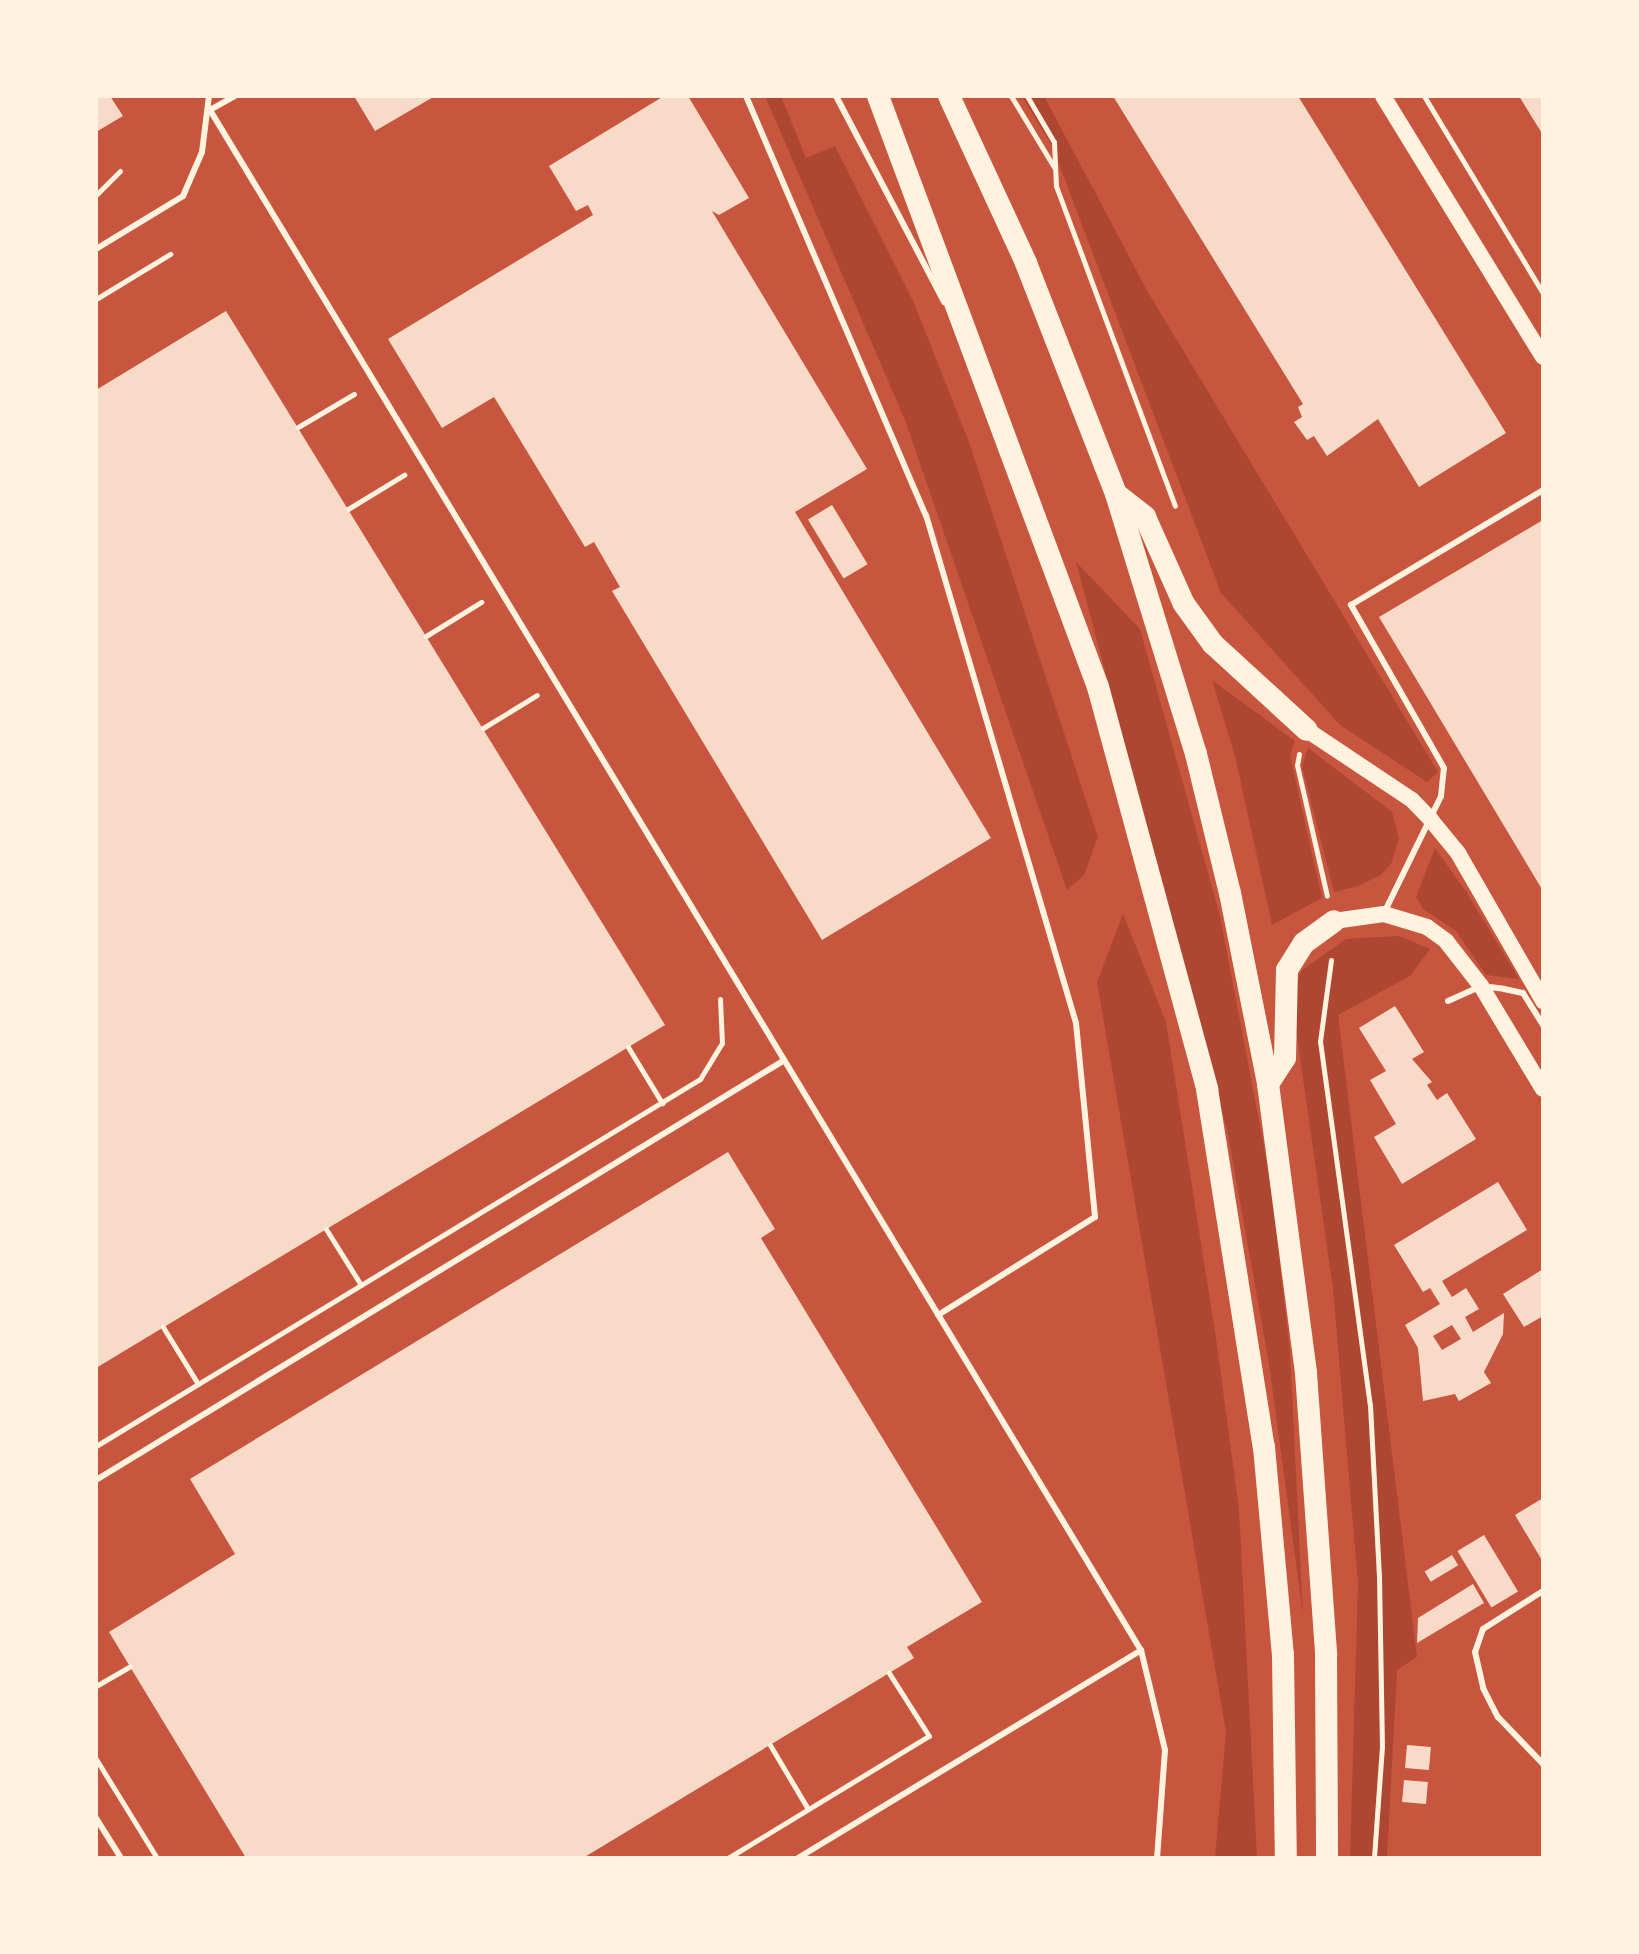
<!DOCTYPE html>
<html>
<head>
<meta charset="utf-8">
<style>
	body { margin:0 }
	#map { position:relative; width:1639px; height:1954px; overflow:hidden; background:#c8553d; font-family:"IBM Plex Serif",serif }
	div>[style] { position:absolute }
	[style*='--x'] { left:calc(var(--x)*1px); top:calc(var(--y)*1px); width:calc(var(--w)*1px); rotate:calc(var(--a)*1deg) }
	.green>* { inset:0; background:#ae4732 }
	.building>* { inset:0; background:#f7dbc8; transform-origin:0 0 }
	.path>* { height:5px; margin:-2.5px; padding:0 2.5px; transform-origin:2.5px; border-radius:2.5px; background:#fff3e0 }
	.service>* { height:6px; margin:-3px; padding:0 3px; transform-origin:3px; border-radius:3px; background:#fff3e0 }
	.secondary>* { height:16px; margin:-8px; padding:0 8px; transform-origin:8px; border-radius:8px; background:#fff3e0 }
	.trunk>* { height:22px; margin:-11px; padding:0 11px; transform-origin:11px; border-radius:11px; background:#fff3e0 }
	span { translate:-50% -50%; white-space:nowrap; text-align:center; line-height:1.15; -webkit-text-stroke:8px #fff3e0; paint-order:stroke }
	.frame { position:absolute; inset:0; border:98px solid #fff3e0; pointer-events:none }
</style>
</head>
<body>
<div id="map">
	<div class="green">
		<i style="clip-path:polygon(765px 96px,781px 96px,806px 158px,835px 146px,914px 303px,970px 445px,1098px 837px,1084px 875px,1067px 890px,905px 420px)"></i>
		<i style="clip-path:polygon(1022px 96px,1044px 96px,1149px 294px,1438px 772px,1427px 782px,1340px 725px,1221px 593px,1053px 148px)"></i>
		<i style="clip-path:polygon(1076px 562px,1140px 629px,1220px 916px,1271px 1184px,1290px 1352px,1303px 1615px,1269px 1364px,1228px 1134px)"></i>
		<i style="clip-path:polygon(1212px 680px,1295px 741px,1290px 755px,1322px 898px,1272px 925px,1235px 756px)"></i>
		<i style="clip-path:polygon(1308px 748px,1392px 812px,1399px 838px,1391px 864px,1381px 875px,1358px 886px,1334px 892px,1302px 766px)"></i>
		<i style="clip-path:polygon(1435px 848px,1467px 893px,1519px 979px,1486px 975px,1456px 931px,1423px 909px,1416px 897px)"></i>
		<i style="clip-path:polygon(1123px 914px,1166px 1022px,1216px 1338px,1239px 1509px,1257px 1858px,1215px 1858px,1226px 1732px,1097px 982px)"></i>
		<i style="clip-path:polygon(1399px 936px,1430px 949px,1410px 976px,1338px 1015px,1417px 1657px,1397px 1670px,1387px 1858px,1350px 1858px,1358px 1583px,1333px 1289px,1291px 994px,1302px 970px,1346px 939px)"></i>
	</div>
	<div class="building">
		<i style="clip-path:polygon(96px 96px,110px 96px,123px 116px,96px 132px)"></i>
		<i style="clip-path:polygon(354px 96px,435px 96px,375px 131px)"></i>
		<i style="clip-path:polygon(664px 96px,688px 96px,749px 198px,719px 215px,712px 211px,867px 469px,795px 512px,991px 838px,822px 940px,612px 591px,620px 587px,594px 542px,585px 547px,494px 397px,442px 428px,388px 339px,593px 215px,588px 205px,576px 211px,549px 166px)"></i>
		<i style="clip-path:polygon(1113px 96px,1298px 96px,1506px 433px,1419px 487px,1378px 419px,1327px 456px,1314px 436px,1307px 440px,1294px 422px,1302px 417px,1298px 407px,1303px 404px)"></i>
		<i style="clip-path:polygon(1519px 96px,1543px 96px,1543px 135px)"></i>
		<i style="clip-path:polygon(226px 311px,665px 1025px,96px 1368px,96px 390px)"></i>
		<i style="left:832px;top:505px;width:69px;height:28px;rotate:59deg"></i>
		<i style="clip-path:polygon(1543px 520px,1543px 891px,1379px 617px)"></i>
		<i style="clip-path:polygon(1395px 1006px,1424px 1052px,1412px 1059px,1432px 1082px,1427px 1085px,1437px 1100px,1447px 1093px,1476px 1139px,1402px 1184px,1374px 1137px,1396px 1124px,1370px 1080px,1386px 1071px,1359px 1028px)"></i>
		<i style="clip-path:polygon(728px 1152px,775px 1229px,761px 1238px,982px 1602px,907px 1647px,914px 1658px,583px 1858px,246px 1858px,109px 1632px,235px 1554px,190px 1479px)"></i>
		<i style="clip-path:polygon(evenodd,1498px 1182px,1527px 1230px,1442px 1281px,1452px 1297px,1466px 1288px,1479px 1309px,1465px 1317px,1473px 1332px,1504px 1313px,1503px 1334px,1484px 1372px,1491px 1383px,1459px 1401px,1455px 1394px,1423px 1401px,1418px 1348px,1405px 1325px,1440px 1304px,1430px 1288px,1423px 1292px,1394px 1245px,1498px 1182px,1452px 1325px,1461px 1339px,1442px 1350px,1433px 1336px,1452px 1325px)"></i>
		<i style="clip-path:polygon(1543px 1269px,1543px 1316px,1524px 1327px,1503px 1294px)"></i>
		<i style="clip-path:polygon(1543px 1498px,1543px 1562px,1515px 1515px)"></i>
		<i style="left:1484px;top:1535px;width:66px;height:31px;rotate:59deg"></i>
		<i style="left:1452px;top:1555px;width:12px;height:32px;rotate:59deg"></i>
		<i style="clip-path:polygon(1473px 1584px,1484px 1603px,1417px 1643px,1418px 1618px)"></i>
		<i style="left:1407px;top:1745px;width:24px;height:23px;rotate:5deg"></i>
		<i style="left:1404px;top:1780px;width:24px;height:22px;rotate:5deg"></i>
	</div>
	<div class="path">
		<i style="--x:1011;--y:96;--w:83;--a:58.8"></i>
		<i style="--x:1027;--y:96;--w:53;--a:59.6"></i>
		<i style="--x:1054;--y:142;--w:44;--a:87.4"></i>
		<i style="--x:1056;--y:186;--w:341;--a:69.6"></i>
		<i style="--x:1424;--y:96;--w:230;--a:58.9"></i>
		<i style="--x:96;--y:195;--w:34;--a:-45"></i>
		<i style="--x:96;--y:299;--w:87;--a:-31.3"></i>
		<i style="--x:298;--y:427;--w:65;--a:-30.5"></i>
		<i style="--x:348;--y:509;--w:66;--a:-31.3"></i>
		<i style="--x:426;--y:636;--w:65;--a:-31.7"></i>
		<i style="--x:483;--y:728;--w:63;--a:-31.4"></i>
		<i style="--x:1299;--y:754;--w:11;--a:100"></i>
		<i style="--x:1297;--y:765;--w:134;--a:77.1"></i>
		<i style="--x:1331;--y:960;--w:82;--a:97.7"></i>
		<i style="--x:1320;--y:1041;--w:367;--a:82.2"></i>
		<i style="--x:1370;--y:1405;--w:171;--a:87"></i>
		<i style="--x:1379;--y:1576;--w:170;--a:89"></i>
		<i style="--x:1382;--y:1746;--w:112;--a:94.1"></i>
		<i style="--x:628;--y:1047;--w:66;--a:58.7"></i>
		<i style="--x:326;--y:1229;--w:66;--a:58"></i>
		<i style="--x:163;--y:1327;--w:67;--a:58.4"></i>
		<i style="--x:96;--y:1446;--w:707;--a:-31.28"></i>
		<i style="--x:700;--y:1079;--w:42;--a:-58.6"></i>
		<i style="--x:722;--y:1043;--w:44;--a:-92.6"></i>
		<i style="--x:96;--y:1686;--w:39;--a:-30"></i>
		<i style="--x:770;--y:1745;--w:74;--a:59.3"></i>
		<i style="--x:96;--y:1759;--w:116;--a:58.4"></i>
		<i style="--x:728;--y:1858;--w:235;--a:-31.3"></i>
		<i style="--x:929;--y:1736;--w:75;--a:-122.4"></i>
	</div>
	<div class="service">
		<i style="--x:235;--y:96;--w:29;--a:151"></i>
		<i style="--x:210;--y:110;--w:1800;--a:58.85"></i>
		<i style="--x:1141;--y:1650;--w:103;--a:76.5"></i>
		<i style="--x:1165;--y:1750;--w:108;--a:94.2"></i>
		<i style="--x:746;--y:96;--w:456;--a:66.8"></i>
		<i style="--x:926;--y:515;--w:530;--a:73.55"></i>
		<i style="--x:1076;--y:1023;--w:195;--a:84.4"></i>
		<i style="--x:1095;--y:1217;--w:185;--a:148"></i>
		<i style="--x:836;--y:96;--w:233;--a:62.3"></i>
		<i style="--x:96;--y:249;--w:102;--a:-31.3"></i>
		<i style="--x:183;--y:196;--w:48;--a:-66.6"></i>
		<i style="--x:202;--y:152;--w:56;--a:-82.9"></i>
		<i style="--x:1385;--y:911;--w:128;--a:-64"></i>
		<i style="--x:1441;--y:796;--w:28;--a:-84"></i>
		<i style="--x:1444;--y:768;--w:188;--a:-119.7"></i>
		<i style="--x:1351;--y:605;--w:224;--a:-30.9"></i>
		<i style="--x:1448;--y:1001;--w:36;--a:-24"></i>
		<i style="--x:1481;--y:986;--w:23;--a:7"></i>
		<i style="--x:1504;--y:989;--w:19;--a:12"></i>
		<i style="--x:1523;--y:993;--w:38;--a:58"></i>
		<i style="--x:96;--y:1480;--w:805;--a:-31.38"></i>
		<i style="--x:1543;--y:1591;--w:71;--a:147.7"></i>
		<i style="--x:1483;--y:1629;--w:24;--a:109"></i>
		<i style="--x:1475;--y:1652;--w:37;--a:77"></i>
		<i style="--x:1483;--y:1688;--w:33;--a:63"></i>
		<i style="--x:1498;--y:1717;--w:65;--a:46.2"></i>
		<i style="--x:96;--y:1818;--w:47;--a:58"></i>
		<i style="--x:798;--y:1858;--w:401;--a:-31.2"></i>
	</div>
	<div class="secondary">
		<i style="--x:1383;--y:96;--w:306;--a:58.5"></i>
		<i style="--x:1307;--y:730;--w:126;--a:33.7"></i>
		<i style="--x:1412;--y:800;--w:28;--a:46"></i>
		<i style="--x:1431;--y:820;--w:43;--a:50.7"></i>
		<i style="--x:1458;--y:853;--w:171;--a:60.1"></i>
		<i style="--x:1334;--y:921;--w:50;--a:-8"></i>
		<i style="--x:1384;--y:914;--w:45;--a:16.8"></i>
		<i style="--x:1427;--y:927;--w:24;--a:36"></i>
		<i style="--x:1446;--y:941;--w:57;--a:52.1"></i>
		<i style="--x:1481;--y:986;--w:120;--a:59"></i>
	</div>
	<div class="trunk">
		<i style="--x:878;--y:96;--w:631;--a:69.58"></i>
		<i style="--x:1098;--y:687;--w:417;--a:74.8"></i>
		<i style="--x:1207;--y:1089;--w:363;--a:81"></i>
		<i style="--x:1264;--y:1447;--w:209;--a:84.8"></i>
		<i style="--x:1283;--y:1655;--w:203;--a:89.2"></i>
		<i style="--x:949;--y:96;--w:184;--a:65.2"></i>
		<i style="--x:1026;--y:263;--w:248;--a:68.7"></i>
		<i style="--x:1116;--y:494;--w:272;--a:72.9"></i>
		<i style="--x:1196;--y:754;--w:143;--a:76.3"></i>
		<i style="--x:1230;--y:893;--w:195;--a:78.7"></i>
		<i style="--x:1268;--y:1084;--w:291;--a:82.5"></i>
		<i style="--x:1306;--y:1373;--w:283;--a:85.9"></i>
		<i style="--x:1326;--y:1655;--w:203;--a:89.7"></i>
		<i style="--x:1116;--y:494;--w:37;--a:38"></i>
		<i style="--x:1145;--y:517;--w:95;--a:65.9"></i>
		<i style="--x:1184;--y:604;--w:49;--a:54.1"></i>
		<i style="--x:1213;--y:644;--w:127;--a:42.5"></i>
		<i style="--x:1268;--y:1084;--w:31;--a:-57"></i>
		<i style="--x:1285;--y:1058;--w:88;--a:-88.7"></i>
		<i style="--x:1287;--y:970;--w:32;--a:-58"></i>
		<i style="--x:1304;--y:943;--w:37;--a:-36"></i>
	</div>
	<div class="frame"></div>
</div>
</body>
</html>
